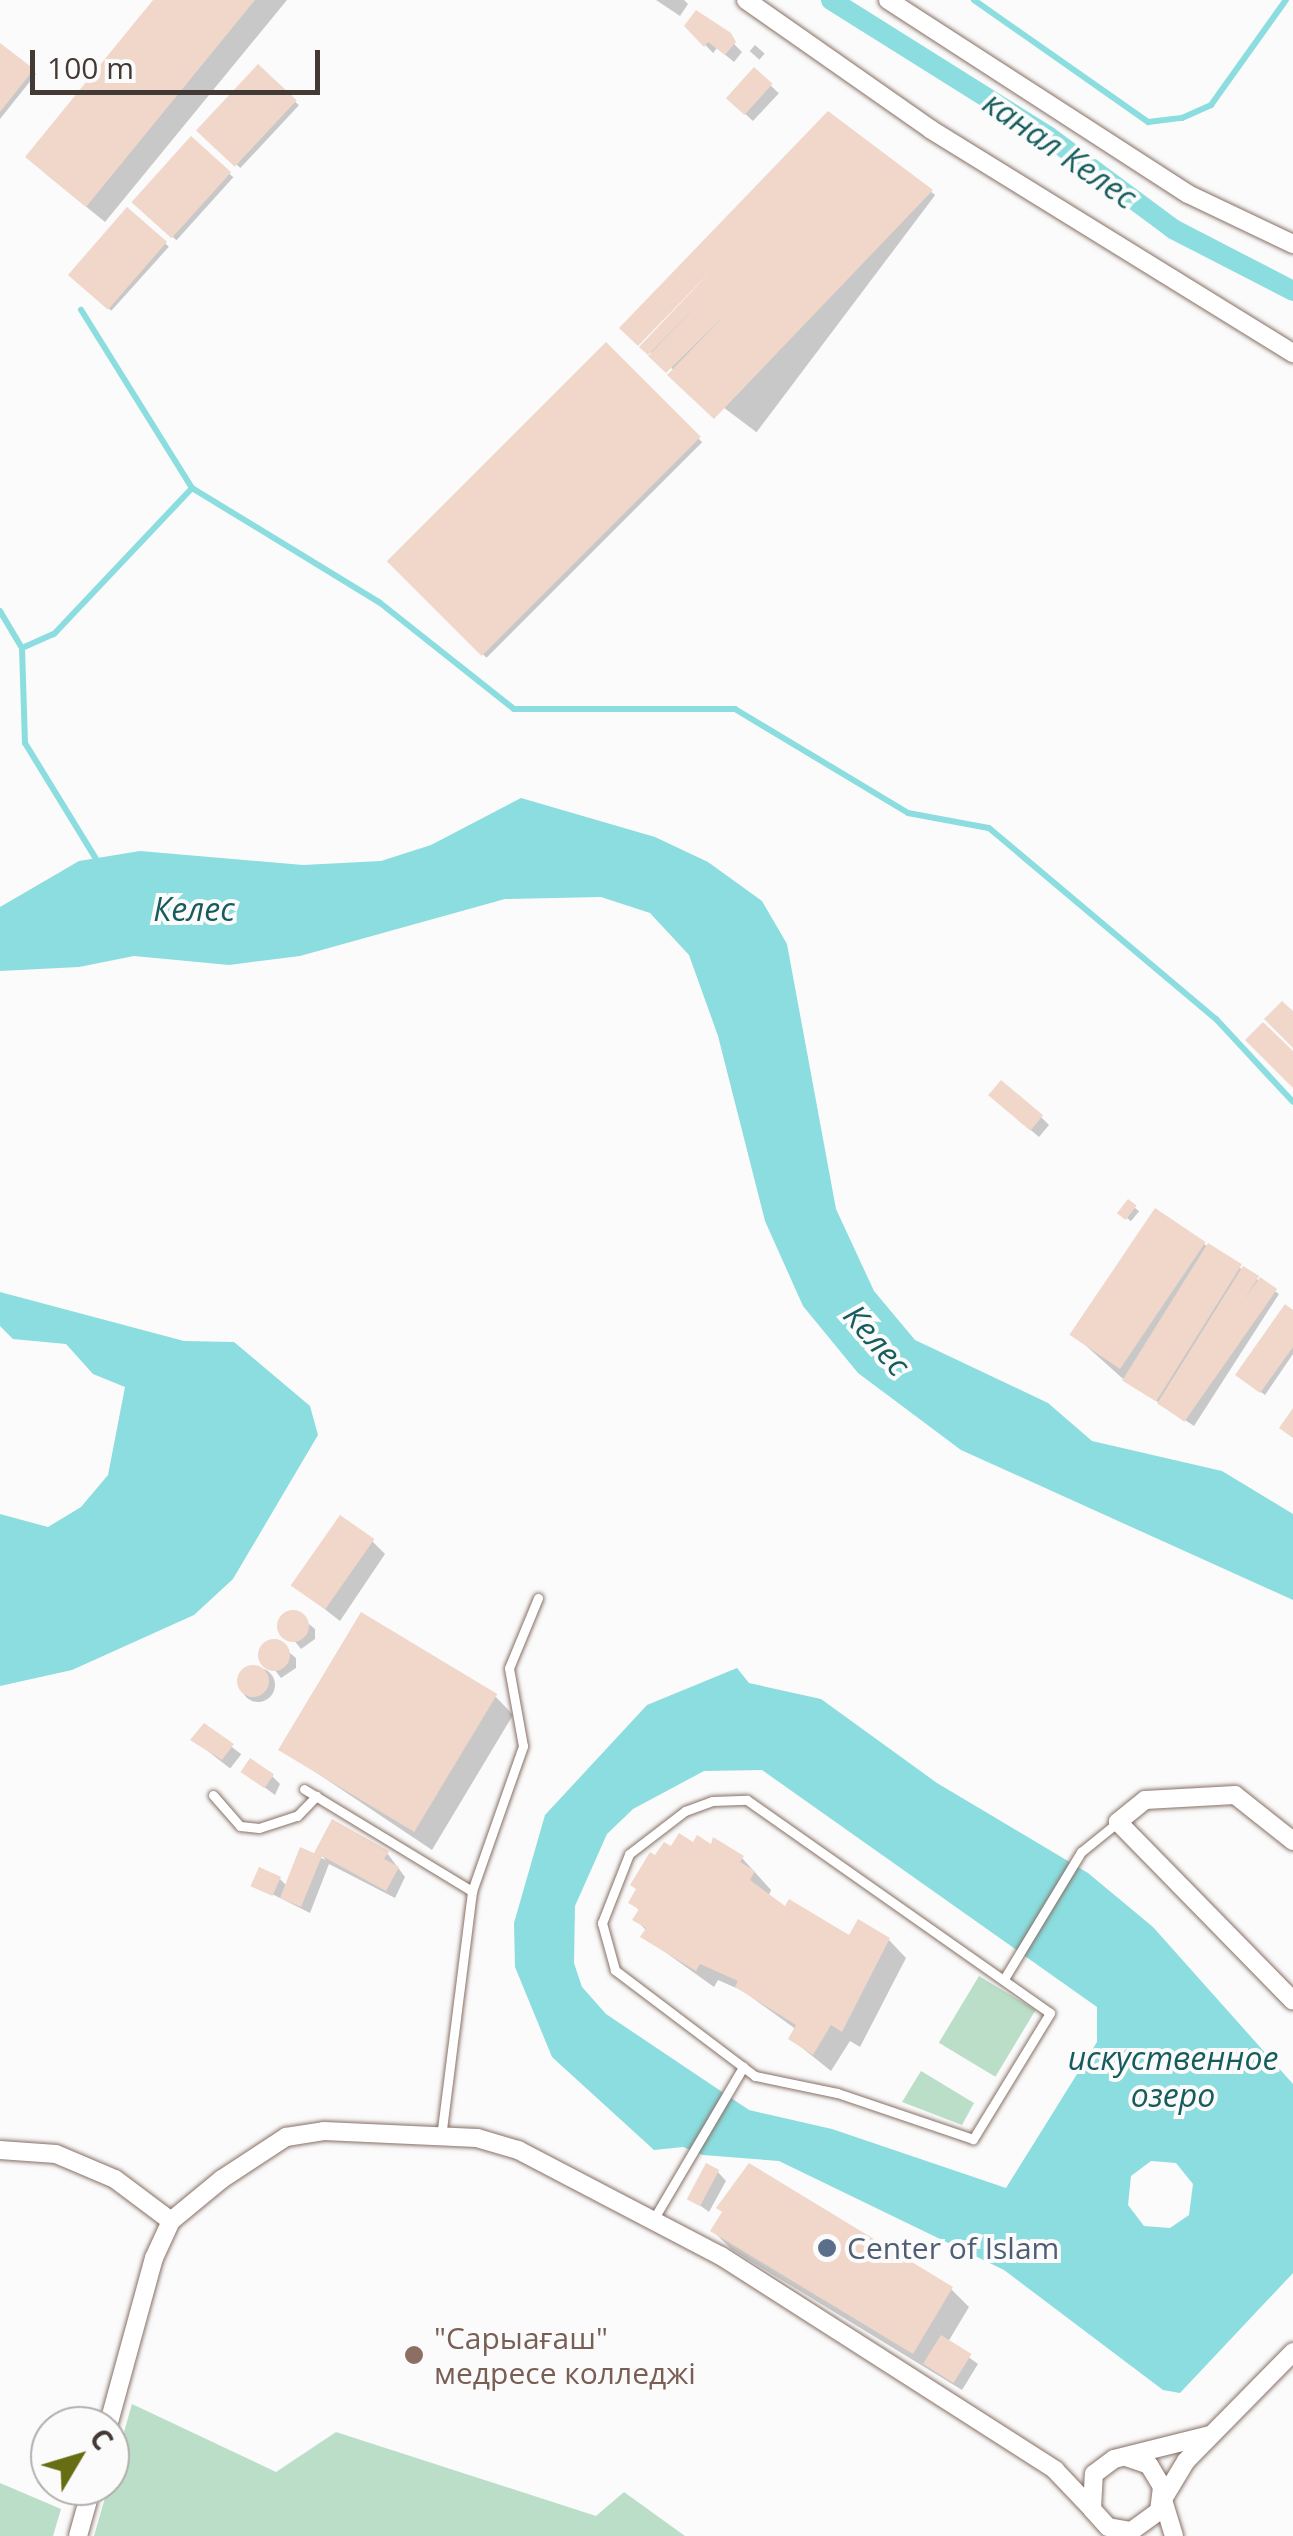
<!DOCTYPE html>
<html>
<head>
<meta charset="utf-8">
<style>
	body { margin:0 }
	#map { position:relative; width:1293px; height:2536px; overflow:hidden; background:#fbfbfb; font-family:"Open Sans",sans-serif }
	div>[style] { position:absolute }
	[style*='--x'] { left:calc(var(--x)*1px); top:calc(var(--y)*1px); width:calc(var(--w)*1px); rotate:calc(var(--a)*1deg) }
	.green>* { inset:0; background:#badec8; transform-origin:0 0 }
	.water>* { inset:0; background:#8bdddf }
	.shadow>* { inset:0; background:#0003; transform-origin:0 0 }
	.round { border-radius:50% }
	.stream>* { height:6px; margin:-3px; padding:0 3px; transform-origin:3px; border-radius:3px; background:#8bdddf }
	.canal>* { height:20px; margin:-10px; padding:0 10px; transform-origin:10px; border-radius:10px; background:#8bdddf }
	.building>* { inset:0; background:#f0d7ca; transform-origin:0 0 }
	.roads { filter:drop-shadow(0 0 2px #867065) drop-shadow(0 0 2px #867065) }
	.lane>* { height:9px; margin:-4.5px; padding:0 4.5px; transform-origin:4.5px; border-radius:4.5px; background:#fff }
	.street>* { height:18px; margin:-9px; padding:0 9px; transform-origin:9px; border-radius:9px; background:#fff }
	.dots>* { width:28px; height:28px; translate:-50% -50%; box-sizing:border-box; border:5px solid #fbfbfb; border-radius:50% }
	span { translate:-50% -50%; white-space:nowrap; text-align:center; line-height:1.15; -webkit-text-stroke:8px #fbfbfb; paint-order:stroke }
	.service-label { font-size:30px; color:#4e5e75 }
	.left { translate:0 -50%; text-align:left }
	.education-label { font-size:30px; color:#785e54 }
	.water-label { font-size:32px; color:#165c5d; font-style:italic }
	.north { position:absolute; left:30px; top:2406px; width:100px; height:100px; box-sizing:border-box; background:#fbfbfb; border:2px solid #b1aeac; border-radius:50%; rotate:52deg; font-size:28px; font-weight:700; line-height:40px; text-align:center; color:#433a35 }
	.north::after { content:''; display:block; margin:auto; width:35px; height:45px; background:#666d12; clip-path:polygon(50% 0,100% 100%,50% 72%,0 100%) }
	.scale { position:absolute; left:30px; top:50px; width:290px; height:45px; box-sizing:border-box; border:5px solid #433a35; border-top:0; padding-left:12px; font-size:30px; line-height:35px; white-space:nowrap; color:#433a35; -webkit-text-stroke:8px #fbfbfb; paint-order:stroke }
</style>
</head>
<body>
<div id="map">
	<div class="green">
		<i style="left:979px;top:1976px;width:66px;height:78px;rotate:31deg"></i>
		<i style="clip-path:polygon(921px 2071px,974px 2103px,962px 2125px,902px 2102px)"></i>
		<i style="clip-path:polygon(132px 2404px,276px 2472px,336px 2432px,596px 2516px,624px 2492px,685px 2536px,94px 2536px)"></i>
		<i style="clip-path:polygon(0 2483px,61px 2509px,53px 2536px,0 2536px)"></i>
	</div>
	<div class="water">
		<i style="clip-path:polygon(521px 798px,655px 837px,708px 862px,762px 901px,787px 944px,836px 1209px,874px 1291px,915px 1340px,1048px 1403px,1092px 1441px,1222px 1471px,1293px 1514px,1293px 1600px,961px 1450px,858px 1373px,803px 1306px,765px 1221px,718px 1036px,689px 955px,650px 913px,601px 897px,505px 899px,300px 956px,229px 965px,134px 956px,79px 967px,0 971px,0 907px,79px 861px,140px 851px,303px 865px,381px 861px,431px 845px)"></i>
		<i style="clip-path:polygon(0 1292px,184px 1341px,234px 1342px,310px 1406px,318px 1435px,233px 1579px,194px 1615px,72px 1670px,0 1686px,0 1514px,48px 1527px,81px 1507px,108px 1475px,125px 1387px,93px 1374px,66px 1344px,13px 1339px,0 1326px)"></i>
		<i style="clip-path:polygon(evenodd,737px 1668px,749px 1683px,821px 1699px,937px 1783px,1088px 1873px,1153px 1927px,1293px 2084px,1293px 2273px,1180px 2393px,1163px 2390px,1004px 2270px,779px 2161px,703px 2155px,683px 2147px,654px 2150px,552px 2057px,515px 1967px,514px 1923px,545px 1815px,647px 1705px,737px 1668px,762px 1770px,1097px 2007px,1097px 2042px,1006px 2188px,832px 2129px,749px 2110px,606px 2014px,582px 1987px,574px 1963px,575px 1906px,607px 1834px,633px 1809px,704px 1771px,762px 1770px,737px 1668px,1151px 2161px,1176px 2163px,1193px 2184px,1189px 2215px,1170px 2228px,1144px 2226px,1128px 2205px,1131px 2176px,1151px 2161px)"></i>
	</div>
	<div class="shadow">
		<i style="clip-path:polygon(156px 0,287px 0,105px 222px,46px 174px)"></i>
		<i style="clip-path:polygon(656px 0,684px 0,688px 4px,680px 16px)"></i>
		<i style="clip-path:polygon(687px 26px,734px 44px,742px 52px,734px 62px,717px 48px,713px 53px)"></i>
		<i style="clip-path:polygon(0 45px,36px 74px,0 119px)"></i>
		<i style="left:755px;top:45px;width:13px;height:8px;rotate:42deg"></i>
		<i style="left:258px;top:67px;width:56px;height:86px;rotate:43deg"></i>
		<i style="left:754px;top:70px;width:34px;height:38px;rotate:43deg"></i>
		<i style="left:829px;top:115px;width:133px;height:297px;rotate:37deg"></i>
		<i style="left:191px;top:139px;width:57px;height:85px;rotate:42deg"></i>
		<i style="left:128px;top:210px;width:55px;height:86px;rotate:42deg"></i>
		<i style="left:606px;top:346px;width:136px;height:305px;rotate:45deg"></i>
		<i style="clip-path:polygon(999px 1103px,1041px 1117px,1049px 1125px,1039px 1137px)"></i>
		<i style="left:1129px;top:1203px;width:13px;height:13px;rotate:39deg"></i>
		<i style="clip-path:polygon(1204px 1244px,1279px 1294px,1194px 1426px,1122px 1378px,1074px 1335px)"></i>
		<i style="clip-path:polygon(1293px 1313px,1293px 1354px,1265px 1395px,1241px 1378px)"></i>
		<i style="clip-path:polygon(372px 1541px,385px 1554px,340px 1621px,295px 1586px)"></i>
		<i style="clip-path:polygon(294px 1612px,315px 1629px,315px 1639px,301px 1649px,280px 1623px)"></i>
		<i style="clip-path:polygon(275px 1641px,296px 1658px,296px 1668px,281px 1678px,261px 1652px)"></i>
		<i class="round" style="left:241px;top:1668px;width:34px;height:34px"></i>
		<i style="clip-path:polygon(496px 1697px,513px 1715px,432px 1850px,281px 1749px)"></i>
		<i style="left:205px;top:1726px;width:46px;height:18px;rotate:38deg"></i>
		<i style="clip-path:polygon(244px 1772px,272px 1776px,280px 1784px,275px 1795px)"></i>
		<i style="clip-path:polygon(694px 1845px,742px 1858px,771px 1890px,768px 1897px,786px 1910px,849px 1939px,889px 1940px,906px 1958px,860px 2047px,850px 2041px,831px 2071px,791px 2039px,797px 2030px,743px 1991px,718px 1980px,714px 1987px,644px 1937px,647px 1931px,635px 1919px,640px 1911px,631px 1902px,672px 1849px)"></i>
		<i style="clip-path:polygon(302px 1850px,326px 1860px,317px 1851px,387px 1853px,405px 1877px,395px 1898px,329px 1864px,310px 1913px,254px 1885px,280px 1879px,287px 1886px)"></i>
		<i style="clip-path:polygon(718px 2172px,726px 2181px,709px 2212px,690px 2198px)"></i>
		<i style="clip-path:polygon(713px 2231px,951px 2289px,969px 2307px,948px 2342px,978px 2364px,962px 2390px,731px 2249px)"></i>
	</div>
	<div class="stream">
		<i style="--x:974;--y:0;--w:213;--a:35"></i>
		<i style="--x:1148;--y:122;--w:34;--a:-7"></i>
		<i style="--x:1182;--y:118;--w:32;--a:-24"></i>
		<i style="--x:1211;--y:105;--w:129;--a:-54.5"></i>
		<i style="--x:192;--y:488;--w:219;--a:31.4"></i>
		<i style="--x:379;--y:602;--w:172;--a:38.4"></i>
		<i style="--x:514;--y:709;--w:221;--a:0"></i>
		<i style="--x:735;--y:709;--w:202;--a:31"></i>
		<i style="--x:908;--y:813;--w:82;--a:10.5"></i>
		<i style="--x:989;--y:828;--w:297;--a:40.1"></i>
		<i style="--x:1216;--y:1019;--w:113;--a:47.1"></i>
		<i style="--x:0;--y:611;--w:43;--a:59.3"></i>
		<i style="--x:22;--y:648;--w:95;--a:88.2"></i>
		<i style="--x:25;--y:743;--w:140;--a:58.5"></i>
		<i style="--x:22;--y:648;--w:35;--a:-24"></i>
		<i style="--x:54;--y:634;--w:201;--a:-46.6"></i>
		<i style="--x:192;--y:488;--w:210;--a:-121.9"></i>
	</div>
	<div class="canal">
		<i style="--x:831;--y:0;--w:256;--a:32.1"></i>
		<i style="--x:1048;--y:136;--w:156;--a:36.6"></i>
		<i style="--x:1173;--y:229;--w:135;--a:27.3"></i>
	</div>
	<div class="building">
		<i style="clip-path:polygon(153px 0,255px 0,86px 207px,25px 157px)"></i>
		<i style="clip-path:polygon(696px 10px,731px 33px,736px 42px,725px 55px,708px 42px,704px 47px,684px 26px)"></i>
		<i style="clip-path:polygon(0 43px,34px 69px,0 112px)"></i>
		<i style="left:258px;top:64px;width:53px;height:91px;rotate:43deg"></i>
		<i style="left:754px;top:67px;width:25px;height:42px;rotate:42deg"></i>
		<i style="clip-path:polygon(828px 111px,933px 190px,714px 419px,667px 375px,724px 316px,666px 373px,648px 356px,705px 297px,648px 355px,639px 347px,714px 268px,638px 346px,619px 328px)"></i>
		<i style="left:191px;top:136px;width:54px;height:89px;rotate:42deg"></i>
		<i style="left:127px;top:207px;width:53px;height:90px;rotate:41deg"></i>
		<i style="left:606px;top:342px;width:134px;height:310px;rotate:45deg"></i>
		<i style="clip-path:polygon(1282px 1001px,1293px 1011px,1293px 1048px,1264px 1019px)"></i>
		<i style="clip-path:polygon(1263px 1022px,1293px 1051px,1293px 1088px,1245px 1040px)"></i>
		<i style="left:1001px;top:1080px;width:55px;height:20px;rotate:40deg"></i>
		<i style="left:1128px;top:1199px;width:11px;height:18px;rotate:38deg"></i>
		<i style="left:1155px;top:1208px;width:61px;height:153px;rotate:34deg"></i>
		<i style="left:1208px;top:1243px;width:40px;height:162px;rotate:32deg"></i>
		<i style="left:1243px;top:1266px;width:19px;height:162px;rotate:32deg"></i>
		<i style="left:1260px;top:1277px;width:21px;height:162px;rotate:35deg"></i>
		<i style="clip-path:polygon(1285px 1304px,1293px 1310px,1293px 1347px,1260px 1393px,1235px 1375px)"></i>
		<i style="clip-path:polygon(1293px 1408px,1293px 1438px,1279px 1428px)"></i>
		<i style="left:340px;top:1515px;width:42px;height:86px;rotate:35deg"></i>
		<i class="round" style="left:277px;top:1610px;width:32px;height:32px"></i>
		<i style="left:361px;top:1612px;width:159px;height:161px;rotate:31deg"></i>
		<i class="round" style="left:258px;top:1639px;width:32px;height:32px"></i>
		<i class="round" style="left:237px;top:1665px;width:32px;height:32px"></i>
		<i style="clip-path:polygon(204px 1723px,234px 1744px,222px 1760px,190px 1740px)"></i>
		<i style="left:250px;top:1758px;width:29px;height:17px;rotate:34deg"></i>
		<i style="clip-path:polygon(332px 1819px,389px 1851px,384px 1859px,399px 1867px,386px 1891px,322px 1856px,301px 1907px,280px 1898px,300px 1847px,314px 1853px)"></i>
		<i style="clip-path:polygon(679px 1833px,693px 1842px,697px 1835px,711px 1844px,713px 1837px,744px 1856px,740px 1862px,755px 1871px,750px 1880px,785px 1906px,789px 1899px,849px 1935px,858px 1919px,890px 1938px,842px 2032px,831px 2025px,813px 2055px,788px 2039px,796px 2025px,735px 1987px,738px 1981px,700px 1964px,696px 1971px,640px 1937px,646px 1928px,632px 1920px,639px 1909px,628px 1903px,636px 1889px,630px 1885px,650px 1852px,655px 1855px,664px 1842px,671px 1846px)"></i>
		<i style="left:259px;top:1867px;width:24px;height:21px;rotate:24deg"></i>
		<i style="left:706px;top:2163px;width:15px;height:41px;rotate:28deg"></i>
		<i style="clip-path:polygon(749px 2163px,953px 2287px,913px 2354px,710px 2231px,722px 2212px,716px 2208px)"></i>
		<i style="left:941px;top:2335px;width:36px;height:34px;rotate:32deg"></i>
	</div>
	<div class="roads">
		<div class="lane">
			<i style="--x:304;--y:1789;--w:197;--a:31.3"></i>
			<i style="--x:213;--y:1795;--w:41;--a:48.9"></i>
			<i style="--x:240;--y:1826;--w:19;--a:6"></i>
			<i style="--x:259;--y:1828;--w:40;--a:-18"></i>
			<i style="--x:297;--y:1816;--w:28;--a:-46"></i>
			<i style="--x:747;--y:1800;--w:370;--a:35.1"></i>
			<i style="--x:1050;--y:2013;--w:148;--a:121.4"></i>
			<i style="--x:973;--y:2139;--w:144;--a:-161.3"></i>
			<i style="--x:837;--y:2093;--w:84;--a:-168.3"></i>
			<i style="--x:755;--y:2076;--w:176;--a:-142.9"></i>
			<i style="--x:615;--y:1970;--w:49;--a:-105.5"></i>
			<i style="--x:602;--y:1923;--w:74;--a:-68.6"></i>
			<i style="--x:629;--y:1854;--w:71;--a:-37.5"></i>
			<i style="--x:685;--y:1811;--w:29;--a:-20"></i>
			<i style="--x:712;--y:1801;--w:35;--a:-2"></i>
			<i style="--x:1004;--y:1979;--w:149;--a:-58.8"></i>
			<i style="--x:1081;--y:1852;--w:48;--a:-39"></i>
			<i style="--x:441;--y:2137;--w:248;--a:-82.8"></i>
			<i style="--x:472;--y:1891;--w:154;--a:-70.6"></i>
			<i style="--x:523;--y:1746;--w:79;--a:-100.2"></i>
			<i style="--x:509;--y:1668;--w:76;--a:-67.5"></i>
			<i style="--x:653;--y:2220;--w:178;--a:-59.5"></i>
		</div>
		<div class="street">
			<i style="--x:746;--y:0;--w:225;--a:35"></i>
			<i style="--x:930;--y:129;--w:427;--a:31.7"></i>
			<i style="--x:888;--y:0;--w:357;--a:32.9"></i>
			<i style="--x:1188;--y:194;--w:116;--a:25.5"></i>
			<i style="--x:1293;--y:1841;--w:74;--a:-141.6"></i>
			<i style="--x:1235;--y:1795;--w:90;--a:176.8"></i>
			<i style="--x:1145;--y:1800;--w:35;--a:141"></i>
			<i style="--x:1118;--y:1822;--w:250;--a:45.6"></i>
			<i style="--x:0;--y:2150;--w:56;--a:4.1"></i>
			<i style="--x:56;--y:2154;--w:64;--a:23"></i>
			<i style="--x:115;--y:2179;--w:70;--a:36.9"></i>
			<i style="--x:108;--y:2426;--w:174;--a:-74.7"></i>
			<i style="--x:154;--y:2258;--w:41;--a:-65.3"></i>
			<i style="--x:171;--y:2221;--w:66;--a:-39.5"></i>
			<i style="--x:222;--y:2179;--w:77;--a:-33.3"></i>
			<i style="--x:286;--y:2137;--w:38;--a:-9"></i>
			<i style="--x:324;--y:2131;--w:153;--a:2.6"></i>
			<i style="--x:477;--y:2138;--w:43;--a:16.3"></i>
			<i style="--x:518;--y:2150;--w:229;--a:27.6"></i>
			<i style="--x:721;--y:2256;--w:397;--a:32.6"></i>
			<i style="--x:1055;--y:2470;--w:54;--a:46.5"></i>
			<i style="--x:1126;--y:2457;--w:24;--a:19"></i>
			<i style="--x:1149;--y:2465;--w:26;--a:59"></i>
			<i style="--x:1162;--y:2487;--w:24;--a:97"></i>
			<i style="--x:1159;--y:2511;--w:34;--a:144"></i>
			<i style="--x:1131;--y:2531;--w:23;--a:-170"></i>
			<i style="--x:1108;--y:2527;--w:24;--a:-132"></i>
			<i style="--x:1092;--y:2509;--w:35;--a:-87"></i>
			<i style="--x:1094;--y:2474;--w:25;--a:-37"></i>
			<i style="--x:1114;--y:2459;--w:99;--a:-14"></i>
			<i style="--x:78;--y:2536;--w:52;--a:-74.4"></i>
			<i style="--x:1174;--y:2536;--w:39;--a:-107"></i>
			<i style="--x:1163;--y:2499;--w:44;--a:-58.8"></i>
			<i style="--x:1186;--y:2461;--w:153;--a:-45.5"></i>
		</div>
	</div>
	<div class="dots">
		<i style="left:827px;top:2248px;background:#5c6f8a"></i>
		<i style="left:414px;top:2355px;background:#8d6e63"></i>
	</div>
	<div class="service-label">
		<span class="left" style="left:847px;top:2248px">Center of Islam</span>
	</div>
	<div class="education-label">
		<span class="left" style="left:434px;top:2355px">"Сарыағаш"<br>медресе колледжі</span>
	</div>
	<div class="water-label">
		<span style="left:1060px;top:150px;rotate:35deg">канал Келес</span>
		<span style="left:194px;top:909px">Келес</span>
		<span style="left:877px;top:1340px;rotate:49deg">Келес</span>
		<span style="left:1173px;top:2077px">искуственное<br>озеро</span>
	</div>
	<div class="north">С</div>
	<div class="scale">100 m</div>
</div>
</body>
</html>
